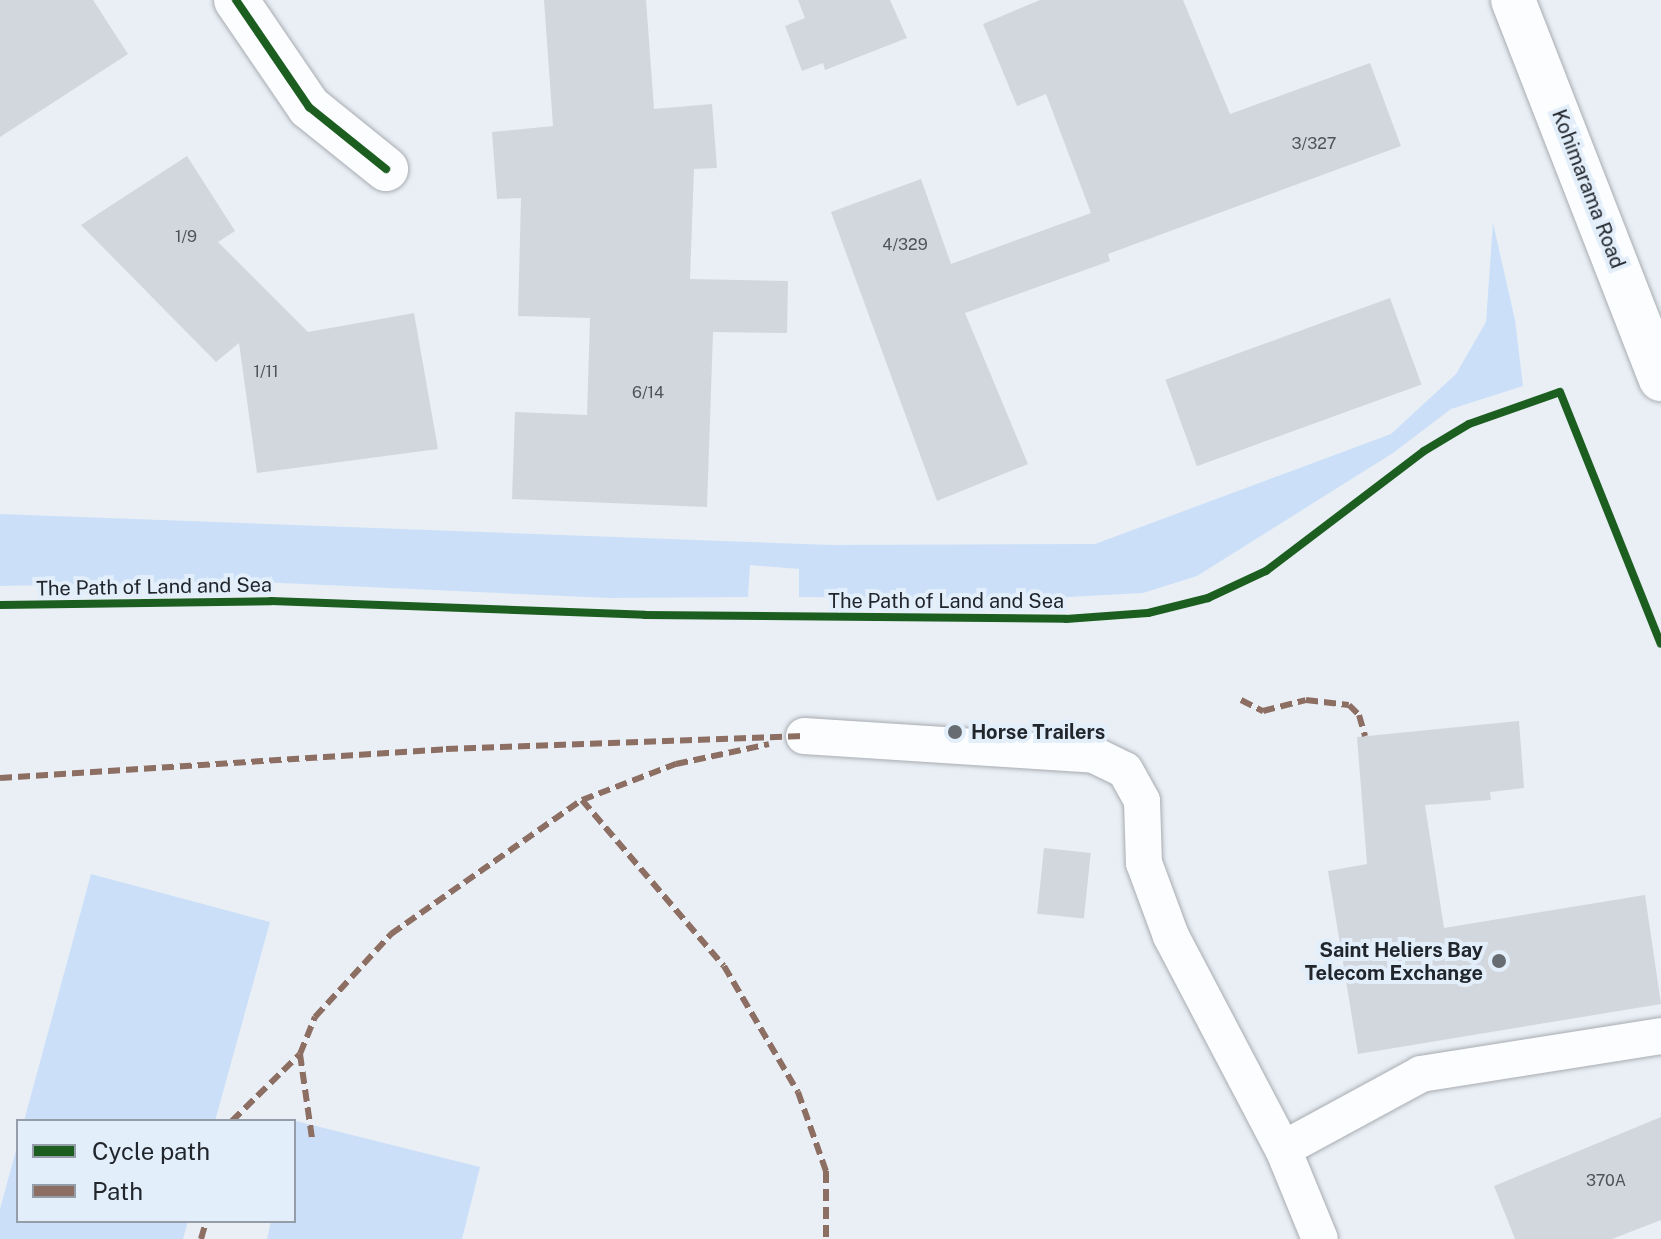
<!DOCTYPE html>
<html>
<head>
<meta charset="utf-8">
<style>
	body { margin:0 }
	#map { position:relative; width:1661px; height:1239px; overflow:hidden; background:#e9eff5; font-family:"Public Sans",sans-serif }
	div>[style] { position:absolute }
	[style*='--x'] { left:calc(var(--x)*1px); top:calc(var(--y)*1px); width:calc(var(--w)*1px); rotate:calc(var(--a)*1deg) }
	.green>* { inset:0; background:#cbe0f8 }
	.building>* { inset:0; background:#d2d7dd; transform-origin:0 0 }
	.roads { filter:drop-shadow(0 0 2px #a8acb2) drop-shadow(0 0 2px #a8acb2) }
	.service>* { height:36px; margin:-18px; padding:0 18px; transform-origin:18px; border-radius:18px; background:#fcfdfe }
	.minor>* { height:44px; margin:-22px; padding:0 22px; transform-origin:22px; border-radius:22px; background:#fcfdfe }
	.secondary>* { height:44px; margin:-22px; padding:0 22px; transform-origin:22px; border-radius:22px; background:#fcfdfe }
	.quiet>* { height:6px; margin-top:-3px; transform-origin:0; background:repeating-linear-gradient(90deg,#8d6e63 0 12px,transparent 0 18px) }
	.cycleway>* { height:8px; margin:-4px; padding:0 4px; transform-origin:4px; border-radius:4px; background:#1b5e20 }
	.dots>* { width:22px; height:22px; translate:-50% -50%; box-sizing:border-box; border:4px solid #e3eefb; border-radius:50% }
	span { translate:-50% -50%; white-space:nowrap; text-align:center; line-height:1.15; -webkit-text-stroke:8px #e3eefb; paint-order:stroke }
	.number-label { font-size:16px; color:#4e5359 }
	.number-label span { -webkit-text-stroke-width:0 }
	.street-label { font-size:20px; color:#21262c }
	.poi-label { font-size:20px; color:#21262c; font-weight:700 }
	.left { translate:0 -50%; text-align:left }
	.right { translate:-100% -50%; text-align:right }
	.legend { position:absolute; left:16px; top:1119px; width:280px; height:104px; box-sizing:border-box; background:#e3eefb; border:2px solid #959ea8; margin:0; padding:10px 14px; list-style:none; font-size:24px; color:#21262c }
	.legend li { display:flex; align-items:center; gap:16px; height:40px }
	.legend b { width:40px; border:2px solid #959ea8 }
</style>
</head>
<body>
<div id="map">
	<div class="green">
		<i style="clip-path:polygon(1493px 223px,1515px 320px,1523px 386px,1451px 409px,1393px 453px,1197px 576px,1143px 593px,1032px 599px,799px 597px,799px 569px,750px 565px,748px 597px,610px 598px,235px 581px,0 586px,0 514px,831px 545px,1095px 544px,1391px 434px,1456px 374px,1486px 322px)"></i>
		<i style="clip-path:polygon(91px 874px,270px 922px,215px 1121px,24px 1121px)"></i>
		<i style="clip-path:polygon(296px 1121px,480px 1167px,462px 1239px,267px 1239px,271px 1221px,294px 1221px)"></i>
		<i style="clip-path:polygon(18px 1143px,18px 1221px,188px 1221px,183px 1239px,0 1239px,0 1209px)"></i>
	</div>
	<div class="building">
		<i style="clip-path:polygon(0 0,93px 0,128px 54px,0 137px)"></i>
		<i style="clip-path:polygon(544px 0,646px 0,654px 109px,712px 104px,717px 168px,694px 169px,690px 279px,788px 281px,787px 333px,713px 332px,707px 507px,512px 499px,515px 412px,587px 415px,590px 318px,518px 316px,521px 198px,497px 199px,492px 132px,553px 126px)"></i>
		<i style="clip-path:polygon(798px 0,890px 0,907px 38px,825px 70px,823px 63px,802px 71px,785px 26px,805px 18px)"></i>
		<i style="clip-path:polygon(1040px 0,1183px 0,1230px 114px,1370px 63px,1401px 146px,1108px 254px,1110px 261px,965px 313px,1028px 464px,937px 501px,831px 212px,921px 179px,951px 264px,1091px 213px,1046px 94px,1017px 106px,983px 24px)"></i>
		<i style="clip-path:polygon(187px 156px,235px 231px,218px 242px,308px 332px,414px 313px,438px 449px,257px 473px,239px 343px,216px 362px,81px 225px)"></i>
		<i style="left:1390px;top:298px;width:92px;height:239px;rotate:70deg"></i>
		<i style="clip-path:polygon(1519px 721px,1524px 788px,1490px 792px,1491px 800px,1425px 805px,1444px 928px,1645px 895px,1661px 1004px,1358px 1054px,1328px 871px,1367px 864px,1357px 737px)"></i>
		<i style="left:1044px;top:848px;width:47px;height:66px;rotate:6deg"></i>
		<i style="clip-path:polygon(1661px 1117px,1661px 1220px,1612px 1239px,1515px 1239px,1494px 1186px)"></i>
	</div>
	<div class="roads">
		<div class="service">
			<i style="--x:804;--y:736;--w:291;--a:3.7"></i>
			<i style="--x:1094;--y:755;--w:34;--a:26"></i>
			<i style="--x:1125;--y:770;--w:35;--a:61"></i>
			<i style="--x:1142;--y:801;--w:62;--a:88.2"></i>
			<i style="--x:1144;--y:863;--w:78;--a:69.7"></i>
			<i style="--x:1171;--y:936;--w:241;--a:62.3"></i>
			<i style="--x:1283;--y:1149;--w:97;--a:67.7"></i>
			<i style="--x:1283;--y:1149;--w:157;--a:-28.5"></i>
			<i style="--x:1421;--y:1074;--w:243;--a:-9"></i>
		</div>
		<div class="minor">
			<i style="--x:236;--y:0;--w:130;--a:55.7"></i>
			<i style="--x:309;--y:107;--w:99;--a:38.8"></i>
		</div>
		<div class="secondary">
			<i style="--x:1513;--y:0;--w:407;--a:68.7"></i>
		</div>
	</div>
	<div class="quiet">
		<i style="--x:1241;--y:700;--w:25;--a:27"></i>
		<i style="--x:1263;--y:711;--w:44;--a:-14.3"></i>
		<i style="--x:1306;--y:700;--w:43;--a:6.6"></i>
		<i style="--x:1349;--y:705;--w:14;--a:45"></i>
		<i style="--x:1359;--y:715;--w:22;--a:74"></i>
		<i style="--x:0;--y:778;--w:447;--a:-3.7"></i>
		<i style="--x:446;--y:749;--w:358;--a:-2.1"></i>
		<i style="--x:582;--y:800;--w:218;--a:49.5"></i>
		<i style="--x:724;--y:966;--w:146;--a:59.6"></i>
		<i style="--x:798;--y:1092;--w:84;--a:70.5"></i>
		<i style="--x:826;--y:1171;--w:68;--a:90"></i>
		<i style="--x:300;--y:1054;--w:85;--a:81.9"></i>
		<i style="--x:232;--y:1121;--w:95;--a:-44.6"></i>
		<i style="--x:300;--y:1054;--w:40;--a:-68"></i>
		<i style="--x:315;--y:1017;--w:113;--a:-47.5"></i>
		<i style="--x:391;--y:934;--w:233;--a:-35.1"></i>
		<i style="--x:582;--y:800;--w:101;--a:-21"></i>
		<i style="--x:676;--y:764;--w:95;--a:-12.1"></i>
		<i style="--x:201;--y:1239;--w:19;--a:-74"></i>
	</div>
	<div class="cycleway">
		<i style="--x:236;--y:0;--w:130;--a:55.7"></i>
		<i style="--x:309;--y:107;--w:99;--a:38.8"></i>
		<i style="--x:0;--y:605;--w:271;--a:-0.8"></i>
		<i style="--x:271;--y:601;--w:374;--a:2.1"></i>
		<i style="--x:645;--y:615;--w:421;--a:0.5"></i>
		<i style="--x:1066;--y:619;--w:82;--a:-4.2"></i>
		<i style="--x:1148;--y:613;--w:62;--a:-14"></i>
		<i style="--x:1208;--y:598;--w:64;--a:-25"></i>
		<i style="--x:1266;--y:571;--w:198;--a:-37.2"></i>
		<i style="--x:1424;--y:451;--w:52;--a:-31"></i>
		<i style="--x:1469;--y:424;--w:96;--a:-19.4"></i>
		<i style="--x:1560;--y:392;--w:271;--a:68.2"></i>
	</div>
	<div class="dots">
		<i style="left:955px;top:732px;background:#676c72"></i>
		<i style="left:1499px;top:961px;background:#676c72"></i>
	</div>
	<div class="number-label">
		<span style="left:1314px;top:144px">3/327</span>
		<span style="left:186px;top:237px">1/9</span>
		<span style="left:905px;top:245px">4/329</span>
		<span style="left:266px;top:372px">1/11</span>
		<span style="left:648px;top:393px">6/14</span>
		<span style="left:1606px;top:1181px">370A</span>
	</div>
	<div class="street-label">
		<span style="left:1588px;top:189px;rotate:69deg">Kohimarama Road</span>
		<span style="left:154px;top:587px;rotate:-1deg">The Path of Land and Sea</span>
		<span style="left:946px;top:601px">The Path of Land and Sea</span>
	</div>
	<div class="poi-label">
		<span class="left" style="left:971px;top:732px">Horse Trailers</span>
		<span class="right" style="left:1483px;top:962px">Saint Heliers Bay<br>Telecom Exchange</span>
	</div>
	<ul class="legend">
	<li><b style="height:10px;background:#1b5e20"></b>Cycle path</li>
	<li><b style="height:10px;background:#8d6e63"></b>Path</li>
	</ul>
</div>
</body>
</html>
